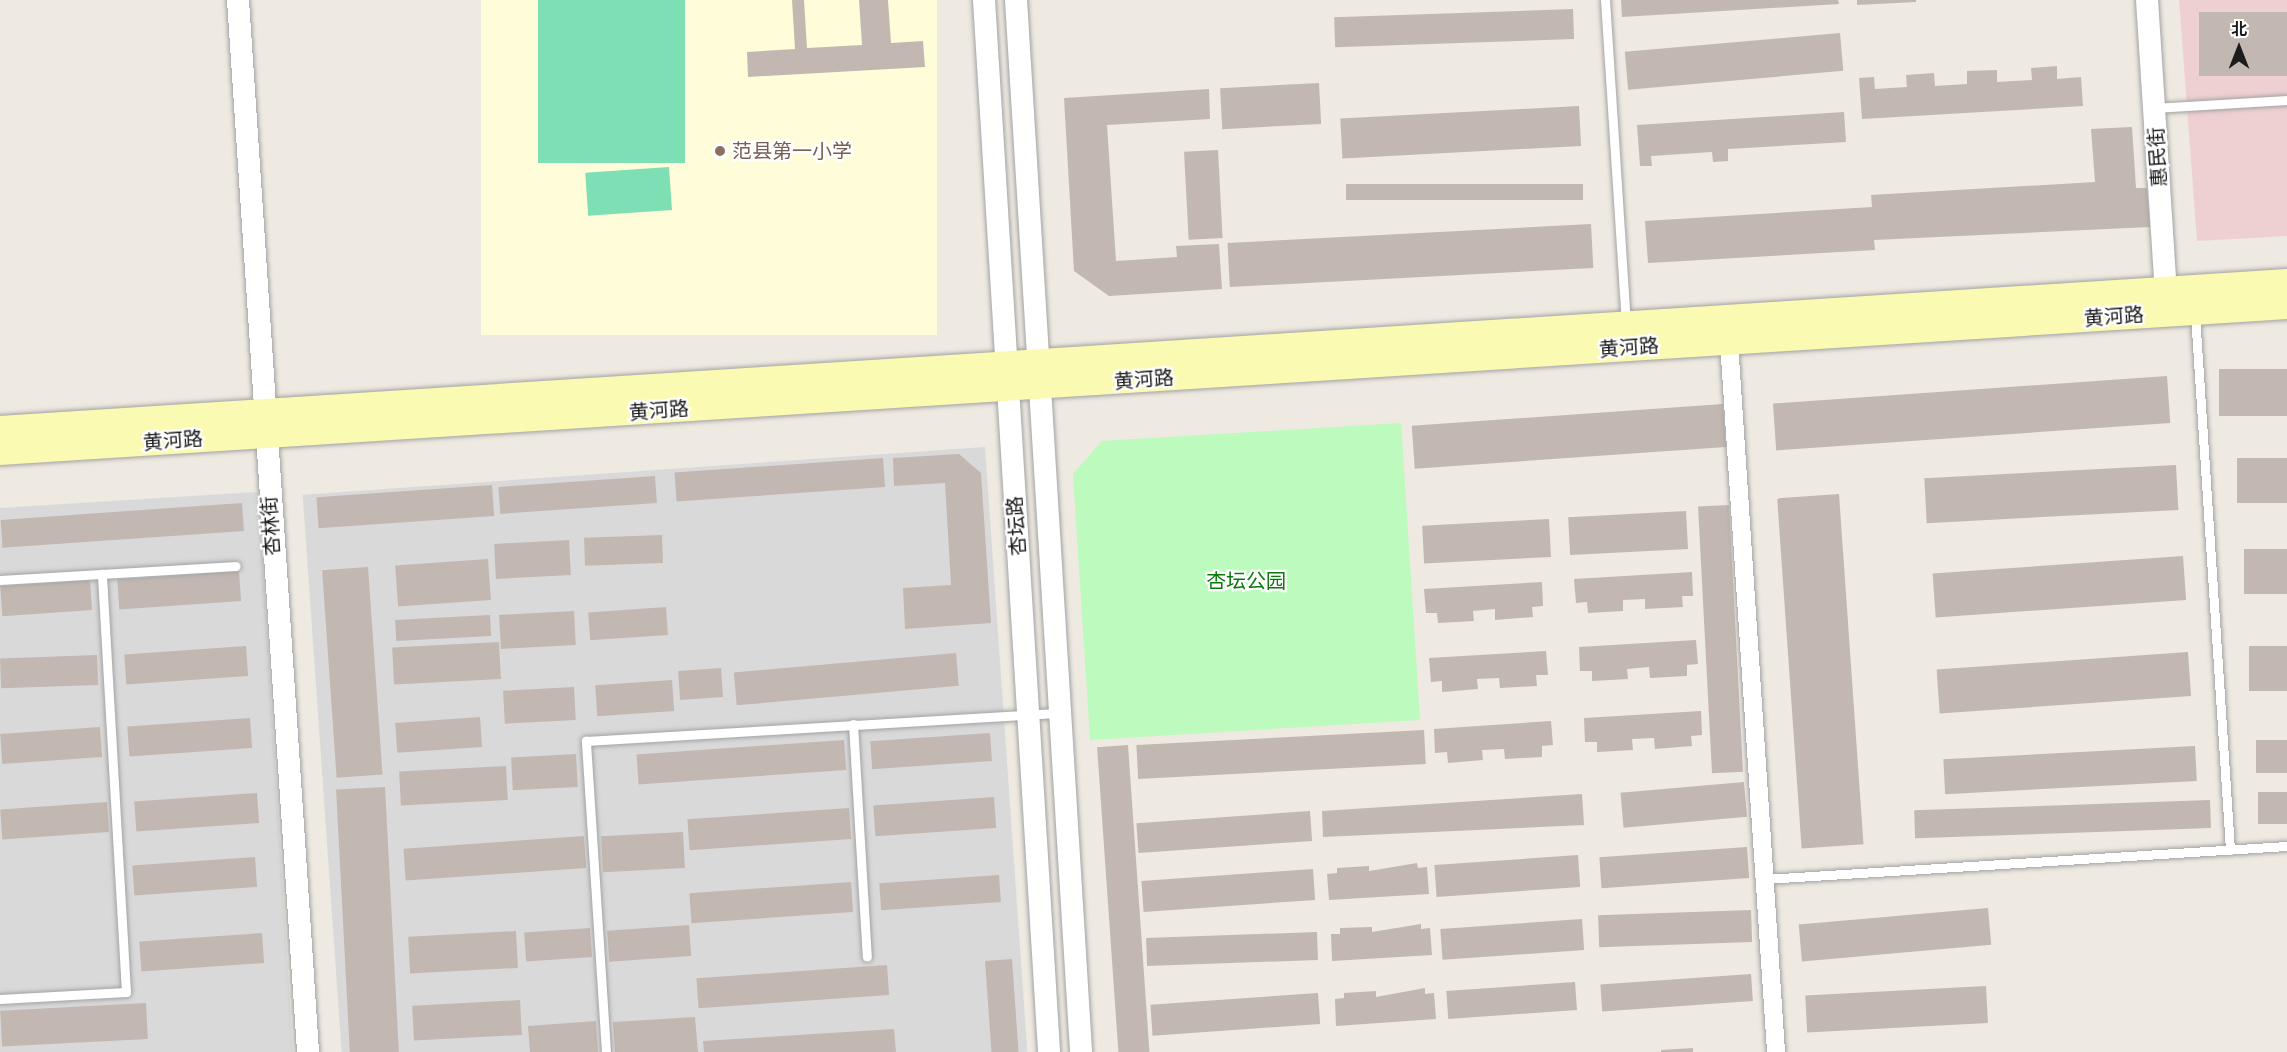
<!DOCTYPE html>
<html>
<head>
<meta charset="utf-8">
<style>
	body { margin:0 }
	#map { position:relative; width:2287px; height:1052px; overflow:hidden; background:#eee9e1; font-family:Karla,"Noto Sans SC",sans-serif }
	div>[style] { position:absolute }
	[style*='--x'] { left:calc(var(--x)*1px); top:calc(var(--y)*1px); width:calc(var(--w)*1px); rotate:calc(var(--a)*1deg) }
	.residential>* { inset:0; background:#dad9d9; transform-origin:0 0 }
	.commercial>* { inset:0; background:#efd0d0 }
	.education>* { inset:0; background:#fffdd9; transform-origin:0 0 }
	.park>* { inset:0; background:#bcfabd }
	.pitch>* { inset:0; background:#7ddfb3; transform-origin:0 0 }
	.building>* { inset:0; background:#c2b8b1; transform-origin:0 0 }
	.roads { filter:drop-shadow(0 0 2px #a3a3a3) drop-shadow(0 0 2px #a3a3a3) }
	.service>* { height:9px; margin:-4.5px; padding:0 4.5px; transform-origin:4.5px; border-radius:4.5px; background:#fff }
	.minor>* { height:18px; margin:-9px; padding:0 9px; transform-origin:9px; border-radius:9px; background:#fff }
	.tertiary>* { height:22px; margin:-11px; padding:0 11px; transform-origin:11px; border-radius:11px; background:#fff }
	.secondary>* { height:26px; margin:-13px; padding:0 13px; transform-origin:13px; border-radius:13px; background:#fafab3 }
	.dots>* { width:16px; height:16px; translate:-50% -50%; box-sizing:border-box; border:3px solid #fff; border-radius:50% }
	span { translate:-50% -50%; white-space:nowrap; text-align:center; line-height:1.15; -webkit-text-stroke:4.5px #fff; paint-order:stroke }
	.education-label { font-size:20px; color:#785e54 }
	.left { translate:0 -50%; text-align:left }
	.street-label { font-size:20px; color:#1c1c1c }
	.park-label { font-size:20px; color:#0a7a0d }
	.north { position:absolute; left:2209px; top:18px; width:60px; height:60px; -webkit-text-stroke:4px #fff; paint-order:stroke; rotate:0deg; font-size:16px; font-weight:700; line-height:24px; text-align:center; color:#1c1c1c }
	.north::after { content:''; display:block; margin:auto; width:21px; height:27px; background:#1c1c1c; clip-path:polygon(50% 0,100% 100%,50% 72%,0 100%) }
</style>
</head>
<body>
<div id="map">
	<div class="residential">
		<i style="left:985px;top:447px;width:606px;height:684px;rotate:86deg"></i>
		<i style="clip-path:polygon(258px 492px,293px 1052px,0 1052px,0 508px)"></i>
	</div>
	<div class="commercial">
		<i style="clip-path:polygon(2179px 0,2287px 0,2287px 236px,2197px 241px)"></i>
	</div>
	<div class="education">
		<i style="left:481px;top:0;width:456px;height:335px"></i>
	</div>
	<div class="park">
		<i style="clip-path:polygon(1401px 423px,1420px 720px,1090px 740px,1073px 474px,1102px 441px)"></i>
	</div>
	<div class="pitch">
		<i style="left:538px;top:0;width:147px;height:163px"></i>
		<i style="left:669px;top:167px;width:43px;height:84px;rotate:86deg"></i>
	</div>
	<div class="building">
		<i style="clip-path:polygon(792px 0,804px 0,807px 48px,862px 45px,859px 0,888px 0,891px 43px,923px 41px,925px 67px,748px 77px,747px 52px,795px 49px)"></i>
		<i style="clip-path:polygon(1621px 0,1838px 0,1839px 4px,1622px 17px)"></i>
		<i style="clip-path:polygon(1857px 0,1916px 0,1916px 2px,1857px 5px)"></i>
		<i style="left:1573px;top:9px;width:30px;height:239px;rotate:88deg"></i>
		<i style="left:2287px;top:12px;width:64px;height:88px;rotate:90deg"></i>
		<i style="left:1840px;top:33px;width:38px;height:216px;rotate:85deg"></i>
		<i style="clip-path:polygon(2057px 66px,2057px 79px,2081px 77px,2083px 106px,1862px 119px,1859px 78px,1874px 77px,1875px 89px,1907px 87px,1906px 75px,1934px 73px,1935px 86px,1967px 84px,1967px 71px,1997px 70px,1997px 82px,2032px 80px,2031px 68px)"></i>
		<i style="left:1319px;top:83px;width:41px;height:99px;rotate:87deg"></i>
		<i style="clip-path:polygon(1209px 89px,1210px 119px,1107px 125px,1116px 261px,1177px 257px,1176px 246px,1219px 244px,1222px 289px,1109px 296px,1074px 271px,1064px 98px)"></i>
		<i style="left:1579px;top:106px;width:40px;height:239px;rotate:87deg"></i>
		<i style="clip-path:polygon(1844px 112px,1846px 142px,1728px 149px,1728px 161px,1713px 162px,1712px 152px,1651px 156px,1652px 166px,1640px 166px,1637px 125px)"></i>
		<i style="clip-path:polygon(2132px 127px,2136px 188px,2147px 188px,2150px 227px,1874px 240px,1875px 250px,1648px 263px,1645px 221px,1872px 207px,1871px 195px,2095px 182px,2091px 129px)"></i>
		<i style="left:1218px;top:150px;width:88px;height:34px;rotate:87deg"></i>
		<i style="left:1583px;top:184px;width:16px;height:237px;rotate:90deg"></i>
		<i style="left:1591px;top:224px;width:44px;height:364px;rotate:87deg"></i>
		<i style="left:2287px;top:369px;width:47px;height:68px;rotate:90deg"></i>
		<i style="left:2167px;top:376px;width:47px;height:395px;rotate:86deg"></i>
		<i style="left:1723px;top:404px;width:43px;height:312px;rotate:86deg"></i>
		<i style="clip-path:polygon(959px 454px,981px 473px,991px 623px,905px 629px,903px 588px,951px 585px,945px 483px,894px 486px,893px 458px)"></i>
		<i style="left:883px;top:458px;width:29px;height:209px;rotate:86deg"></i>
		<i style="left:2287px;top:458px;width:45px;height:50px;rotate:90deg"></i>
		<i style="left:2176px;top:465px;width:45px;height:252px;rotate:87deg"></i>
		<i style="left:655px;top:476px;width:27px;height:157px;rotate:86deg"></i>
		<i style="left:492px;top:485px;width:31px;height:176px;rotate:86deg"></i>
		<i style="left:1839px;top:494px;width:351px;height:62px;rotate:86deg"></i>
		<i style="left:242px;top:503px;width:28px;height:242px;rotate:86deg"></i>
		<i style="left:1729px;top:505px;width:267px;height:31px;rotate:87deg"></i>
		<i style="left:1686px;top:511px;width:38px;height:118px;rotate:87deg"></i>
		<i style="left:1549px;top:519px;width:38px;height:127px;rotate:87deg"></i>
		<i style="left:662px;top:535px;width:28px;height:78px;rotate:88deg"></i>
		<i style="left:569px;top:540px;width:35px;height:75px;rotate:87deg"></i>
		<i style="left:2287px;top:549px;width:45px;height:43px;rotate:90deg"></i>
		<i style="left:2183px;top:556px;width:44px;height:251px;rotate:86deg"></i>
		<i style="left:488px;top:559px;width:41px;height:93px;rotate:86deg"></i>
		<i style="left:368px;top:567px;width:208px;height:46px;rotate:86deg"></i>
		<i style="left:239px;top:571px;width:30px;height:122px;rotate:86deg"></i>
		<i style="clip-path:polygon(1692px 572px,1693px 596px,1682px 596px,1683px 607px,1645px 609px,1645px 599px,1623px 600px,1623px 611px,1588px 613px,1587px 602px,1576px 603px,1574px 579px)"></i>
		<i style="left:90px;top:580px;width:30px;height:90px;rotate:86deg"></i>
		<i style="clip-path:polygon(1542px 582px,1543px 606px,1532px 607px,1533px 617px,1495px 620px,1495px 609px,1473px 611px,1474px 621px,1438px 623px,1437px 613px,1426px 613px,1424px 589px)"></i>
		<i style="left:666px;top:607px;width:28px;height:78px;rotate:86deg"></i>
		<i style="left:574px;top:611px;width:34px;height:75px;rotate:87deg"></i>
		<i style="left:490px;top:615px;width:21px;height:95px;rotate:87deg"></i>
		<i style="clip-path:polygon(1696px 640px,1698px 664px,1687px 665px,1687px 676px,1650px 678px,1649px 667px,1627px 669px,1628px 679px,1592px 681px,1592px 671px,1580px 671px,1579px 647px)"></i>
		<i style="left:499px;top:642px;width:37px;height:107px;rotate:87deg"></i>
		<i style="left:246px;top:646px;width:30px;height:122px;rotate:86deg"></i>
		<i style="left:2287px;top:646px;width:45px;height:38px;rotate:90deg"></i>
		<i style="clip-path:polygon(1546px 651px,1548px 675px,1536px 675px,1537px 686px,1500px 688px,1499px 678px,1477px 679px,1478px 689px,1442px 692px,1442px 681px,1431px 682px,1429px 658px)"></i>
		<i style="left:2188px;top:652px;width:44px;height:252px;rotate:86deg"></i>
		<i style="left:956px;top:653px;width:33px;height:223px;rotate:85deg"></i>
		<i style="left:97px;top:655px;width:30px;height:97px;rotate:88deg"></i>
		<i style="left:721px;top:668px;width:29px;height:43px;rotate:86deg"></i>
		<i style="left:672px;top:680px;width:31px;height:77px;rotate:86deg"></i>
		<i style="left:574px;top:687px;width:33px;height:71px;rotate:87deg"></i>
		<i style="clip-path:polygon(1701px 711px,1702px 735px,1691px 736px,1692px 746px,1655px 749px,1654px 738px,1632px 739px,1633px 750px,1597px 752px,1597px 742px,1585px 742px,1584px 718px)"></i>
		<i style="left:480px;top:717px;width:30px;height:85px;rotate:86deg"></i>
		<i style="left:250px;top:718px;width:30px;height:123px;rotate:86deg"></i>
		<i style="clip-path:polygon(1551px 721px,1553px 745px,1542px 746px,1542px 757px,1505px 759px,1504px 749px,1482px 750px,1483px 760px,1448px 763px,1447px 752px,1435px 753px,1434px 729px)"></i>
		<i style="left:100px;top:727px;width:30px;height:100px;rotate:86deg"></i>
		<i style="left:1424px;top:730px;width:34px;height:288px;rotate:87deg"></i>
		<i style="left:990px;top:733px;width:28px;height:120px;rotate:86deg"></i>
		<i style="left:844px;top:740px;width:30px;height:208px;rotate:86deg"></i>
		<i style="left:2287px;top:740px;width:33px;height:31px;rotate:90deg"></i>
		<i style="left:1128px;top:745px;width:308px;height:31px;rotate:86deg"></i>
		<i style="left:2195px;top:746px;width:35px;height:252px;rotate:87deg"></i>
		<i style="left:576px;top:754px;width:33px;height:65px;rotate:87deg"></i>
		<i style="left:506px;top:766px;width:34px;height:107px;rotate:87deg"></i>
		<i style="left:1744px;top:782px;width:35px;height:124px;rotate:85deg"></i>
		<i style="left:385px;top:787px;width:265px;height:49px;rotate:87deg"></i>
		<i style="left:2287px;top:792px;width:32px;height:29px;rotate:90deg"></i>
		<i style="left:257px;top:793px;width:30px;height:123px;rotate:86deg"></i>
		<i style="clip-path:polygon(1582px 794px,1584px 825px,1323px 837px,1322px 811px)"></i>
		<i style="left:994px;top:797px;width:31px;height:121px;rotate:86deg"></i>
		<i style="left:2210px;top:800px;width:28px;height:296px;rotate:88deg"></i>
		<i style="left:107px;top:802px;width:30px;height:107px;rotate:86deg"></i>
		<i style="left:849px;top:808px;width:31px;height:162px;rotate:86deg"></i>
		<i style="left:1310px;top:811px;width:30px;height:174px;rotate:86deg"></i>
		<i style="left:683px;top:832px;width:36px;height:82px;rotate:87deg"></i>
		<i style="left:584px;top:836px;width:32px;height:181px;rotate:86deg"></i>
		<i style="left:1747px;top:847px;width:31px;height:148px;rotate:86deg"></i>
		<i style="left:1578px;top:855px;width:32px;height:144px;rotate:86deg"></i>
		<i style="left:255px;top:857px;width:30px;height:123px;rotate:86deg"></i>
		<i style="clip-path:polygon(1417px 863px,1418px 868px,1427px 867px,1429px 894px,1329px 900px,1327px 874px,1337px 873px,1337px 868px,1369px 866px,1369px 871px)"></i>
		<i style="left:1313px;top:869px;width:31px;height:172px;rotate:86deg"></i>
		<i style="left:999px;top:875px;width:27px;height:120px;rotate:86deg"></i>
		<i style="left:851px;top:882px;width:30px;height:162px;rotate:86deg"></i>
		<i style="left:1988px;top:908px;width:37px;height:190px;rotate:85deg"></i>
		<i style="left:1751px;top:910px;width:32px;height:153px;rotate:88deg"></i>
		<i style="left:1582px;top:919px;width:31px;height:142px;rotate:86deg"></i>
		<i style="clip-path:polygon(1421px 924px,1421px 929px,1430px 928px,1432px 955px,1332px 961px,1331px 934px,1340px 934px,1340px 928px,1372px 927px,1372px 932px)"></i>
		<i style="left:689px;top:925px;width:31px;height:82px;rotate:86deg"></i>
		<i style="left:590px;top:928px;width:29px;height:66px;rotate:86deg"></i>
		<i style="left:516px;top:931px;width:37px;height:108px;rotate:87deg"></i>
		<i style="left:1317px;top:932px;width:28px;height:171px;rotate:88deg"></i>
		<i style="left:262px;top:933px;width:30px;height:123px;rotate:86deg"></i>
		<i style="left:1012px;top:959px;width:93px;height:27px;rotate:86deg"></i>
		<i style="left:887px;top:965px;width:30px;height:191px;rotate:86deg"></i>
		<i style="left:1751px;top:974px;width:27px;height:151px;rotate:86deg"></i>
		<i style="left:1575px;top:982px;width:28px;height:129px;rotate:86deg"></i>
		<i style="left:1986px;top:986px;width:37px;height:181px;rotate:87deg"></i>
		<i style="clip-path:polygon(1425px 988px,1425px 994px,1434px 993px,1436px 1019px,1336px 1026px,1335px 999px,1344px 998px,1344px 993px,1376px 991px,1376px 997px)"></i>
		<i style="left:1318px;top:993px;width:31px;height:168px;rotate:86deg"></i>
		<i style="left:520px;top:1000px;width:35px;height:108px;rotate:87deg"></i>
		<i style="left:146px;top:1003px;width:36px;height:146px;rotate:87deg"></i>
		<i style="clip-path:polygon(695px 1017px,698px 1052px,615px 1052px,613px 1022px)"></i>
		<i style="clip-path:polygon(596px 1021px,598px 1052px,530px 1052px,528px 1026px)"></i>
		<i style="clip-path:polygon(894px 1029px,896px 1052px,704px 1052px,703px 1041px)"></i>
		<i style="clip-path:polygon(1693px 1048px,1693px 1052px,1661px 1052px,1661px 1050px)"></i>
	</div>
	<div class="roads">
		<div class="service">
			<i style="--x:1605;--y:0;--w:325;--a:86.3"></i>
			<i style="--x:2154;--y:108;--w:133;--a:-3.4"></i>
			<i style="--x:2195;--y:314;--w:537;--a:86.26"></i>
			<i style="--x:0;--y:580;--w:236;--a:-3.4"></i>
			<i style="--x:853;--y:724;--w:233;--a:86.6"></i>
			<i style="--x:1765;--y:879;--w:523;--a:-3.62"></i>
			<i style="--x:0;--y:999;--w:126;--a:-3.2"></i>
			<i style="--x:126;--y:992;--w:419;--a:-93.3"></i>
			<i style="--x:606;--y:1052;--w:312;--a:-93.7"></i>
			<i style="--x:586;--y:741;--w:475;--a:-3.4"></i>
		</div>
		<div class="minor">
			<i style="--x:1729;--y:342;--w:712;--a:86.21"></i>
		</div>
		<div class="tertiary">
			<i style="--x:238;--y:0;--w:1054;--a:86.19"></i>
			<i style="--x:984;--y:0;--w:1054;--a:86.46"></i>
			<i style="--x:1016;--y:0;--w:1054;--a:86.46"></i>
			<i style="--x:2147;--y:0;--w:308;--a:86.3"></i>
		</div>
		<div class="secondary">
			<i style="--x:0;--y:429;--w:2292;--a:-3.68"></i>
			<i style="--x:0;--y:452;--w:2292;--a:-3.65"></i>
		</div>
	</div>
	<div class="dots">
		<i style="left:720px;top:151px;background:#8d6e63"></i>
	</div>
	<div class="education-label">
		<span class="left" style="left:732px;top:151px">范县第一小学</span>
	</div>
	<div class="street-label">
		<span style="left:2158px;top:157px;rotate:-94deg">惠民街</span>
		<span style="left:2114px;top:317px;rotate:-4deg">黄河路</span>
		<span style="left:1629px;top:348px;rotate:-4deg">黄河路</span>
		<span style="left:1144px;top:380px;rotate:-4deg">黄河路</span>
		<span style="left:659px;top:411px;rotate:-4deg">黄河路</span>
		<span style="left:173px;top:441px;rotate:-4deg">黄河路</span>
		<span style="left:271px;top:526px;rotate:-94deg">杏林街</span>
		<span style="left:1017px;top:526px;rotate:-94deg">杏坛路</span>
	</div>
	<div class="park-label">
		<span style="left:1246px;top:581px">杏坛公园</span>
	</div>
	<div class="north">北</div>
</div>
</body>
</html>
